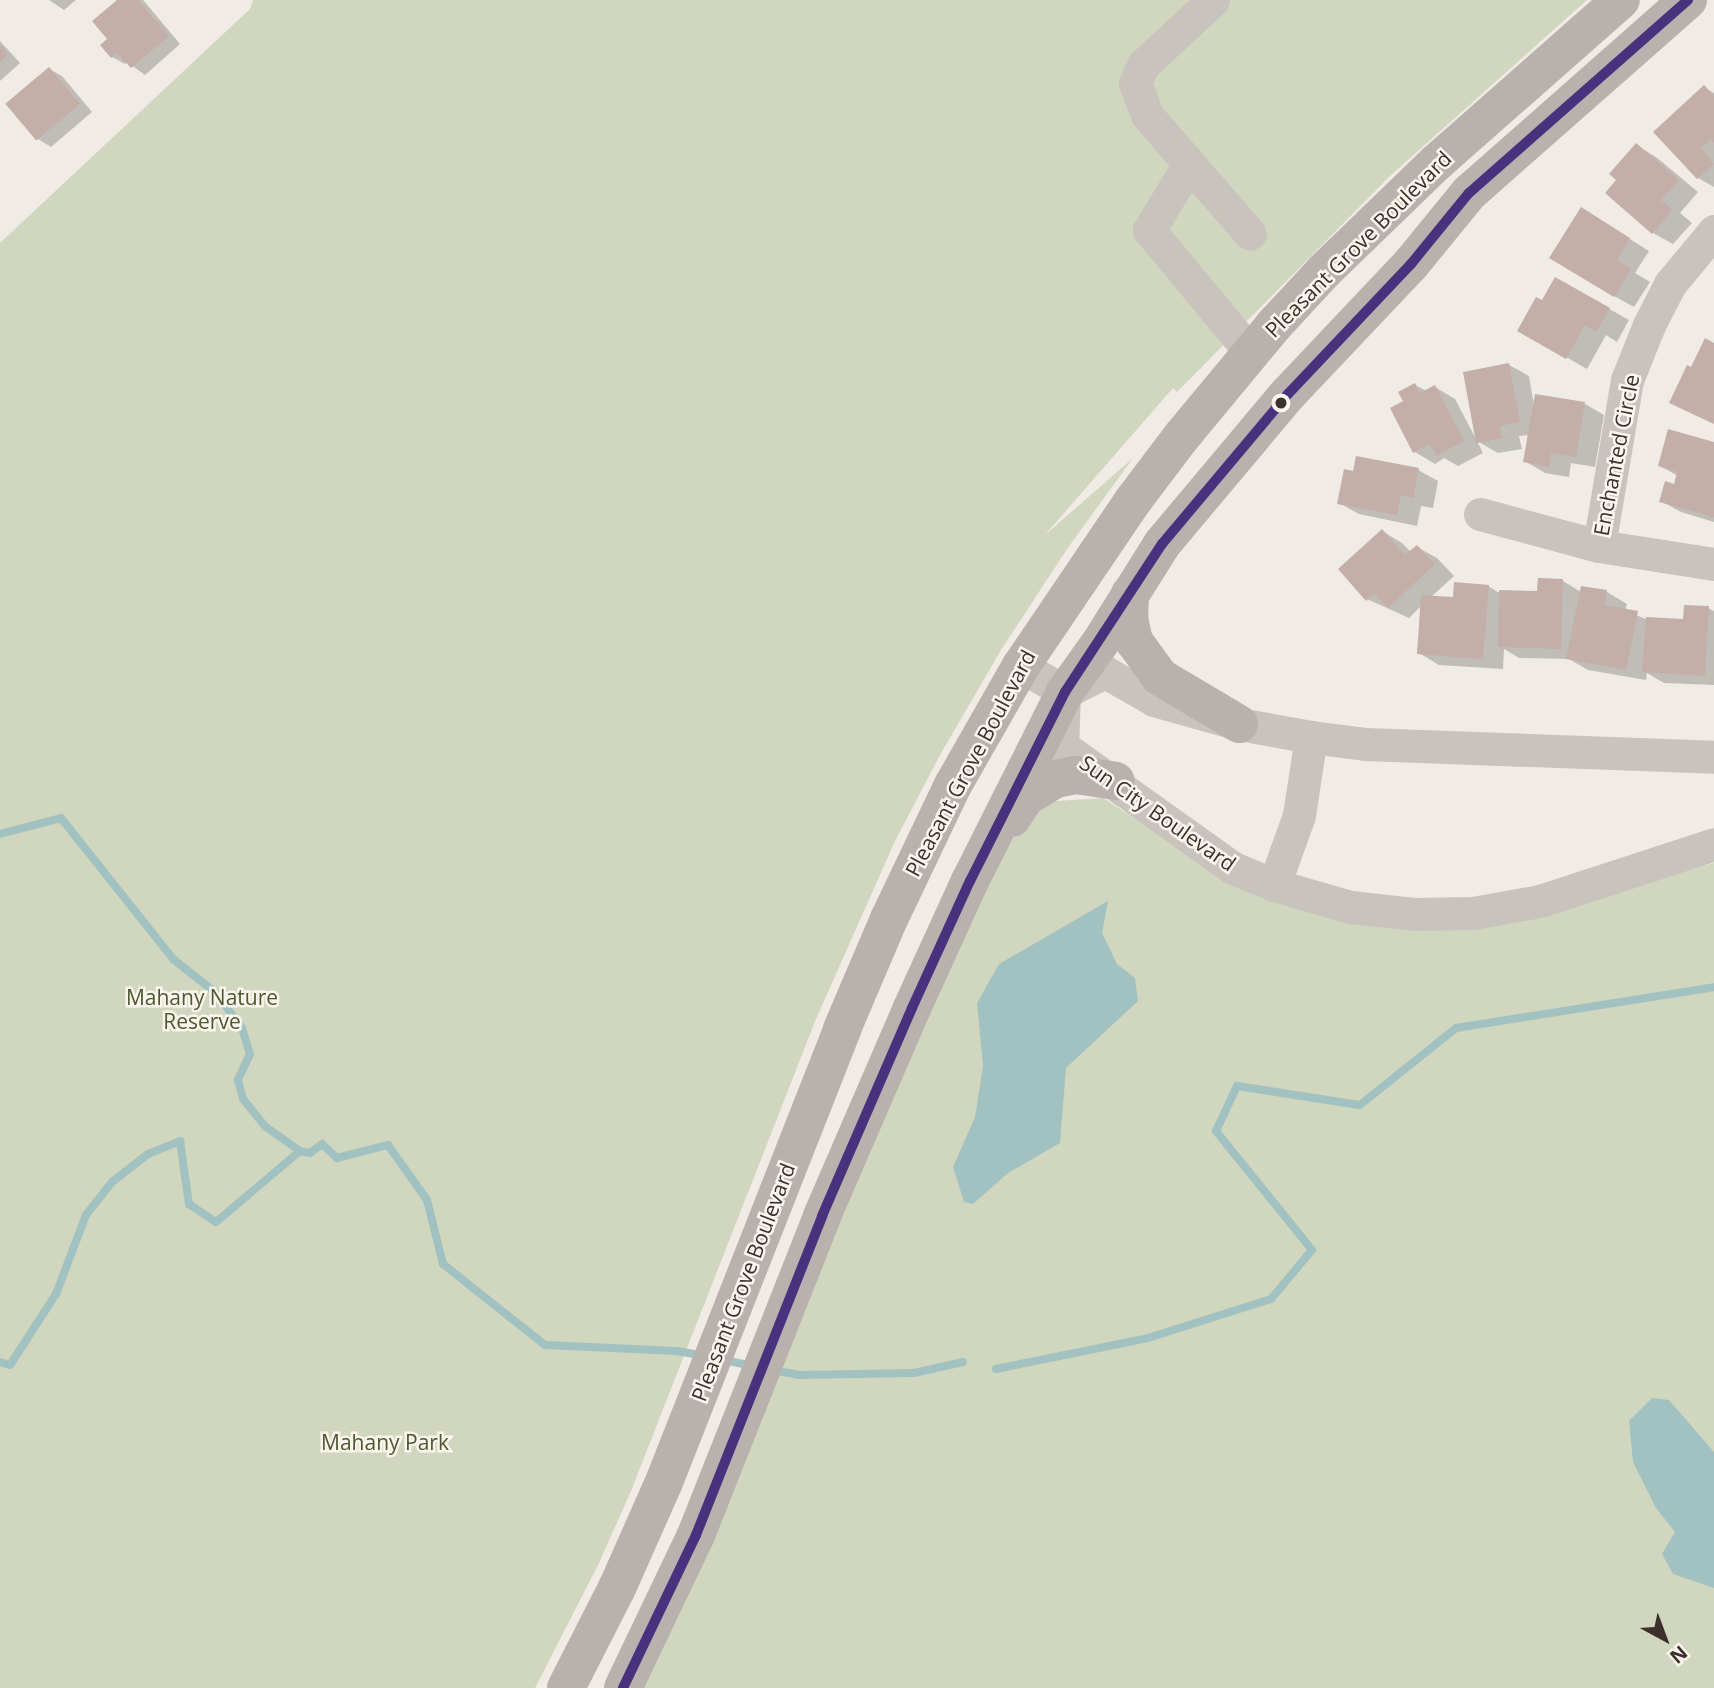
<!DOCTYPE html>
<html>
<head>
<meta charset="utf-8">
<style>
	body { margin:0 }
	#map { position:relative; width:1714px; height:1688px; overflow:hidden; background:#f0ebe5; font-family:"Open Sans",sans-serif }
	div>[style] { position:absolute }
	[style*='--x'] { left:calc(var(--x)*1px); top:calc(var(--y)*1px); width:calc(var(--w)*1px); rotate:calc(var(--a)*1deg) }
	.green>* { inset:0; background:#d1d6bf }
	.water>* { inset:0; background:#a1c2c1 }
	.shadow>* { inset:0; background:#0003 }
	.stream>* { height:8px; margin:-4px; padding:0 4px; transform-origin:4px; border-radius:4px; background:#a1c2c1 }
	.building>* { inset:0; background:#c3afa7; transform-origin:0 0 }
	.minor>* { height:33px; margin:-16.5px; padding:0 16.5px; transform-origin:16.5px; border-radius:16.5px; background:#c9c3be }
	.major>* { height:38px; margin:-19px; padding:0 19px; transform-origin:19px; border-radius:19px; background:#b8b1ad }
	.bus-1>* { height:10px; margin:-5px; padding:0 5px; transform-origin:5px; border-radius:5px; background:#48327e }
	.dots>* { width:19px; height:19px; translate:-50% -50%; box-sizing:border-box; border:4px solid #fbf5ee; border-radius:50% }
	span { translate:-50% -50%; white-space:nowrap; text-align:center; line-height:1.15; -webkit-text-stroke:5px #fbf5ee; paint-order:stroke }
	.street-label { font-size:21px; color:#3b302b }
	.park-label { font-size:21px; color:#4a5a2e }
	.north { position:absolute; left:1630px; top:1604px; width:70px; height:70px; -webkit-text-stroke:5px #fbf5ee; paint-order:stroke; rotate:139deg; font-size:19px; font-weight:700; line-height:28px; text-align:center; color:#3b302b }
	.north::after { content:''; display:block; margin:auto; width:24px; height:32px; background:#3b302b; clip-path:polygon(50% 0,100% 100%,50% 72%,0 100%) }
</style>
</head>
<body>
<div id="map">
	<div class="green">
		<i style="clip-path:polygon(253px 0,1587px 0,1390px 176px,1177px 392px,1173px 388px,1044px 536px,1133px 458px,1067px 549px,1001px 650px,940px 755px,895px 841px,816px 1019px,631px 1491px,599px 1563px,535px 1688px,0 1688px,0 243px,250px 9px)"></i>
		<i style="clip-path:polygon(1103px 798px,1226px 877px,1520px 916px,1714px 863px,1714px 1688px,632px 1688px,845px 1189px,1017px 825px,1042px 802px)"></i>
	</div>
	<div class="water">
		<i style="clip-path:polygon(1108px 901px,1102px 933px,1117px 964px,1135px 978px,1138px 1001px,1066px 1068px,1060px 1143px,1008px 1173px,973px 1204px,964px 1202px,953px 1167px,975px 1117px,983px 1066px,977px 1003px,999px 964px)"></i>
		<i style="clip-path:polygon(1652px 1398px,1669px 1400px,1714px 1452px,1714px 1588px,1673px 1574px,1662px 1554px,1675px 1532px,1656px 1508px,1633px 1462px,1629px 1421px)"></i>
	</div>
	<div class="shadow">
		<i style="clip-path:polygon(49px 0,76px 0,64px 10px)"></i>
		<i style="clip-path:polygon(120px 0,143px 0,180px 44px,145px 75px,127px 62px,125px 64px,112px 57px,110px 40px)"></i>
		<i style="clip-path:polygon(0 41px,20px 63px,0 81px)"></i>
		<i style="clip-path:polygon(49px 69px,62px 76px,92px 112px,51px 147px,38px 139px)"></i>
		<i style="clip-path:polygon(1704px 87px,1714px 93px,1714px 187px,1698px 178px)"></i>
		<i style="clip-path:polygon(1636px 145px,1656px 157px,1698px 192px,1680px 213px,1692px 223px,1673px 244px,1653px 233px,1619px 180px)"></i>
		<i style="clip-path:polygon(1601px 221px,1649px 251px,1635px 273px,1650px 282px,1634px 307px,1614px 296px)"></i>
		<i style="clip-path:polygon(1556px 279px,1629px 320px,1617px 342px,1606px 335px,1587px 369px,1519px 330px,1542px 302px)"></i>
		<i style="clip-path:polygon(1509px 365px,1529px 376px,1534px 406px,1585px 404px,1604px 415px,1595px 467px,1571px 463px,1569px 477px,1545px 473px,1525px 461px,1530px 435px,1519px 436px,1522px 449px,1498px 453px,1477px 441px,1483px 453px,1458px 466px,1444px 458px,1435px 464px,1415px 452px,1405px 401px,1415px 385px,1427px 391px,1435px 387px,1455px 399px,1477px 441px)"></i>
		<i style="clip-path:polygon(1714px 444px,1714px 522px,1681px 512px,1661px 501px,1676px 486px,1678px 476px,1660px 466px)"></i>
		<i style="clip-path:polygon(1418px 470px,1438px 481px,1433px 508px,1421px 506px,1417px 526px,1359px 514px,1339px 503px,1354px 473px)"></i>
		<i style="clip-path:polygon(1382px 531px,1402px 543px,1411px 552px,1417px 547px,1437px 558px,1454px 576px,1431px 597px,1455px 599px,1488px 586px,1501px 594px,1539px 593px,1563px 581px,1581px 592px,1582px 588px,1607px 592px,1627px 604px,1625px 611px,1646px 619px,1684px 621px,1708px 608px,1714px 611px,1714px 685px,1664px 683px,1647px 673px,1646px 680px,1588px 670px,1569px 659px,1519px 658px,1504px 649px,1503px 669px,1439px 665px,1419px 653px,1422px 605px,1409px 618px,1367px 599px)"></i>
	</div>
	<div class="stream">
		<i style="--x:0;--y:834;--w:63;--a:-14.7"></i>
		<i style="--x:61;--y:818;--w:180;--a:51.5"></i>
		<i style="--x:173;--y:959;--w:53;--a:38.2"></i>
		<i style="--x:215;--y:992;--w:45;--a:53.1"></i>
		<i style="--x:242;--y:1028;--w:27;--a:73"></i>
		<i style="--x:250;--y:1054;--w:29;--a:115"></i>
		<i style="--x:238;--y:1080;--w:20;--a:75"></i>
		<i style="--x:243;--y:1099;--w:36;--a:51"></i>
		<i style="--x:266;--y:1127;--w:42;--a:35.2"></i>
		<i style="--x:724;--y:1360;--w:29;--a:12"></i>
		<i style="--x:0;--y:1362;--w:10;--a:17"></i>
		<i style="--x:10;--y:1365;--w:85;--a:-57.1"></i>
		<i style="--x:56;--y:1294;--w:85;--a:-69.2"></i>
		<i style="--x:86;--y:1215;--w:42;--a:-51.8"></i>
		<i style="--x:112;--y:1182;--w:46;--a:-37.9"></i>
		<i style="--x:148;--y:1154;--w:35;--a:-22"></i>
		<i style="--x:180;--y:1141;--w:64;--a:81.9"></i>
		<i style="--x:189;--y:1204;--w:32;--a:34"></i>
		<i style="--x:216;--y:1222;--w:110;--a:-40.2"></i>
		<i style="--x:300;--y:1151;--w:10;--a:11"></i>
		<i style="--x:310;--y:1153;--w:15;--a:-37"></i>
		<i style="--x:322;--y:1144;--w:21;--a:43"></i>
		<i style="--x:337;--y:1158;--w:53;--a:-14.3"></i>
		<i style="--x:388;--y:1145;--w:67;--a:54.7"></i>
		<i style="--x:427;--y:1200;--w:66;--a:76"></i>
		<i style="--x:443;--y:1264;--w:130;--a:38.5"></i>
		<i style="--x:545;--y:1345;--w:132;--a:2.6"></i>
		<i style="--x:677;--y:1351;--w:27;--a:10"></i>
		<i style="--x:996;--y:1369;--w:155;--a:-11.5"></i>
		<i style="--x:1148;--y:1338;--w:129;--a:-17.6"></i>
		<i style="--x:1271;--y:1299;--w:64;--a:-50.1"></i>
		<i style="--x:1312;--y:1250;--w:153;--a:-128.9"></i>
		<i style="--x:1216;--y:1131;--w:50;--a:-65"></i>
		<i style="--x:1237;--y:1086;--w:124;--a:8.8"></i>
		<i style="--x:1360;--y:1105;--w:123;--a:-38.7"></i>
		<i style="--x:1456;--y:1028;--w:261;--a:-9"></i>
		<i style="--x:772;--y:1370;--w:27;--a:10"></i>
		<i style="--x:799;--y:1375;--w:115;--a:-1"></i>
		<i style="--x:914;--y:1373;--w:50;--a:-12.7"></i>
	</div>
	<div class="building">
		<i style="clip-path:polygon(117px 0,138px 0,169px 36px,131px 68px,117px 53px,111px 58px,100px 45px,107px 39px,92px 21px)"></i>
		<i style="clip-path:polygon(0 45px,8px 54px,0 62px)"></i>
		<i style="left:49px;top:67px;width:48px;height:57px;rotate:50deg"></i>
		<i style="clip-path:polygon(1704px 85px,1714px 96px,1714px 143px,1710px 139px,1701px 148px,1714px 164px,1697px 179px,1653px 132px)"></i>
		<i style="clip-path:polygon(1636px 143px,1679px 180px,1661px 200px,1673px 210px,1652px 234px,1605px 193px,1616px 180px,1609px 174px)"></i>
		<i style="clip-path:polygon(1581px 207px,1630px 238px,1617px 260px,1631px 269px,1614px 297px,1549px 258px)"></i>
		<i style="clip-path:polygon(1555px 277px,1610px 308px,1596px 332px,1585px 325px,1566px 359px,1517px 331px,1536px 297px,1542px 300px)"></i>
		<i style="clip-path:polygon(1705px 338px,1714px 343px,1714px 424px,1669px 403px,1687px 365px,1691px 367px)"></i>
		<i style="clip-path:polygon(1509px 363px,1520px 422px,1500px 426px,1502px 438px,1476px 443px,1463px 372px)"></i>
		<i style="clip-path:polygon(1415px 383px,1420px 393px,1435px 385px,1464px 441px,1436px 456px,1430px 444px,1413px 453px,1390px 408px,1403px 401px,1398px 392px)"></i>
		<i style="clip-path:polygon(1535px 394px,1585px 402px,1576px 457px,1551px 453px,1549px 467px,1523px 462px)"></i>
		<i style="clip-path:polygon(1668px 429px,1714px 442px,1714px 517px,1659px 502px,1665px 481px,1674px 484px,1677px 472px,1658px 466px)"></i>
		<i style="clip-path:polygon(1356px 456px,1419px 468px,1413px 498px,1401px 495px,1397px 515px,1337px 504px,1344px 469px,1353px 471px)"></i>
		<i style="clip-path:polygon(1382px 529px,1405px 555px,1417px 545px,1435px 564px,1388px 608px,1374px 593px,1366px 601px,1338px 569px)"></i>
		<i style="clip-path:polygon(1538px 578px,1563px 579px,1561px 649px,1498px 647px,1499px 590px,1537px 591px)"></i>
		<i style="clip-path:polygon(1454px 582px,1489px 585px,1483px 659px,1417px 654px,1421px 595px,1453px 597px)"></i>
		<i style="clip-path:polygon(1581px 586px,1607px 590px,1604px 605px,1638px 611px,1626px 670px,1566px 659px)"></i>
		<i style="clip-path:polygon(1684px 605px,1709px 606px,1705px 676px,1642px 672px,1646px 617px,1683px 619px)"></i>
	</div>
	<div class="minor">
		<i style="--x:1213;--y:0;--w:96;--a:137.1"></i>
		<i style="--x:1143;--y:65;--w:20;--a:114"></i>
		<i style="--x:1135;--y:83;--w:34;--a:69"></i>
		<i style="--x:1147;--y:115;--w:157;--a:49.1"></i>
		<i style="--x:1189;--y:164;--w:77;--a:121.2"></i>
		<i style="--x:1149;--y:230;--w:160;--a:50.3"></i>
		<i style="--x:1714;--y:231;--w:69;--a:129.7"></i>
		<i style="--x:1670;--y:284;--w:46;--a:117.1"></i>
		<i style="--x:1649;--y:325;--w:59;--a:111.8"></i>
		<i style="--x:1627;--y:380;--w:168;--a:99.6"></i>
		<i style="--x:1599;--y:546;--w:116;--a:8.9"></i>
		<i style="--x:1480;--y:514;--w:123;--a:15.1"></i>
		<i style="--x:1021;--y:666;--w:51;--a:30.6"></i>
		<i style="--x:1065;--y:692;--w:45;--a:-26.6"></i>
		<i style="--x:1105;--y:672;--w:56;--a:29.7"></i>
		<i style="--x:1154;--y:700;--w:88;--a:15.8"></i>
		<i style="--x:1239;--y:724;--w:73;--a:10.2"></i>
		<i style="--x:1311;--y:737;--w:54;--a:7.4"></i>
		<i style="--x:1365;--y:744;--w:349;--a:2.1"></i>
		<i style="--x:1064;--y:695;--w:51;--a:92.2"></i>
		<i style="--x:1062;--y:746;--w:210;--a:35.5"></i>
		<i style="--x:1233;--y:868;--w:44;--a:22.5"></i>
		<i style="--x:1274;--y:885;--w:79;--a:16.1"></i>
		<i style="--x:1350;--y:907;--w:64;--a:6.2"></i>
		<i style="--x:1414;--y:914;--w:59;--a:-1"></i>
		<i style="--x:1473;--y:913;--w:68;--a:-10.2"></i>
		<i style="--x:1540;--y:901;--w:183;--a:-18.1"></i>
		<i style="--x:1274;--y:885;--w:74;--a:-70.3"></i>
		<i style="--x:1299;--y:815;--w:79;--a:-81.3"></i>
	</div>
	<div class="major">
		<i style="--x:1130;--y:594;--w:24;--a:92"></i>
		<i style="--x:1129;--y:618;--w:24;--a:78"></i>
		<i style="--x:1134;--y:641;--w:44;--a:54.2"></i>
		<i style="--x:1160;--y:677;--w:92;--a:30.7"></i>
		<i style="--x:1012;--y:818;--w:24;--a:-57"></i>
		<i style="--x:1025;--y:798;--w:36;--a:-32"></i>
		<i style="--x:1055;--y:779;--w:21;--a:-11"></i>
		<i style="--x:1076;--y:775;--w:40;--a:8.5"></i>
		<i style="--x:566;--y:1688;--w:112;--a:-63"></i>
		<i style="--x:617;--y:1588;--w:116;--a:-66.1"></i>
		<i style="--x:664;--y:1482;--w:487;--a:-68.5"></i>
		<i style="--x:842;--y:1029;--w:120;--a:-66.9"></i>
		<i style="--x:889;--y:919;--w:148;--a:-64.5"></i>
		<i style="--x:953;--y:785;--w:137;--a:-60.3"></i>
		<i style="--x:1021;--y:666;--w:198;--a:-55.9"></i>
		<i style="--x:1132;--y:502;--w:83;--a:-52.9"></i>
		<i style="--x:1182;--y:436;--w:146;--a:-50.3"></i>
		<i style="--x:1275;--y:324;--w:72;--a:-47.2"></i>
		<i style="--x:1324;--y:271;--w:157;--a:-44"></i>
		<i style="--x:1437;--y:162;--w:245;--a:-41.4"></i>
		<i style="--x:623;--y:1688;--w:170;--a:-64.5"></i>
		<i style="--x:696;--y:1535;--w:343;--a:-68.4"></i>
		<i style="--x:822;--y:1216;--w:227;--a:-66.6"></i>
		<i style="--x:912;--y:1008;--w:140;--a:-65.5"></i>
		<i style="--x:970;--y:881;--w:212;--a:-63.3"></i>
		<i style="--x:1065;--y:692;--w:60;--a:-54.5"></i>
		<i style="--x:1100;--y:643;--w:117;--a:-57.9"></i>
		<i style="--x:1162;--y:544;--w:196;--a:-50"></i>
		<i style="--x:1288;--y:394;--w:179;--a:-46.6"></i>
		<i style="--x:1411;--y:264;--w:92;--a:-50.8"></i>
		<i style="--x:1469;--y:193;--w:292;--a:-41.4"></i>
	</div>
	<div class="bus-1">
		<i style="--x:623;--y:1688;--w:170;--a:-64.5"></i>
		<i style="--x:696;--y:1535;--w:343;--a:-68.4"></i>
		<i style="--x:822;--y:1216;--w:227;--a:-66.6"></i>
		<i style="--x:912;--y:1008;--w:140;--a:-65.5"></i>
		<i style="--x:970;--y:881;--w:212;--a:-63.3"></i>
		<i style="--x:1065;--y:692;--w:177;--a:-56.8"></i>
		<i style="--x:1162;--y:544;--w:196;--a:-50"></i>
		<i style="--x:1288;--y:394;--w:179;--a:-46.6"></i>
		<i style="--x:1411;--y:264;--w:92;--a:-50.8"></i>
		<i style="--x:1469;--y:193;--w:292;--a:-41.4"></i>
	</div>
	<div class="dots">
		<i style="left:1281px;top:403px;background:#3b302b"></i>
	</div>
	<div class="street-label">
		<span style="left:1358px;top:244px;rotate:-45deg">Pleasant Grove Boulevard</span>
		<span style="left:1616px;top:455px;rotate:-79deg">Enchanted Circle</span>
		<span style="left:970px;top:763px;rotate:-62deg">Pleasant Grove Boulevard</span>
		<span style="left:1158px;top:813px;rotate:35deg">Sun City Boulevard</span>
		<span style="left:743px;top:1282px;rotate:-69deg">Pleasant Grove Boulevard</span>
	</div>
	<div class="park-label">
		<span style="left:202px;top:1009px">Mahany Nature<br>Reserve</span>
		<span style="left:385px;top:1442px">Mahany Park</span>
	</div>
	<div class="north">N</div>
</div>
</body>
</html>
